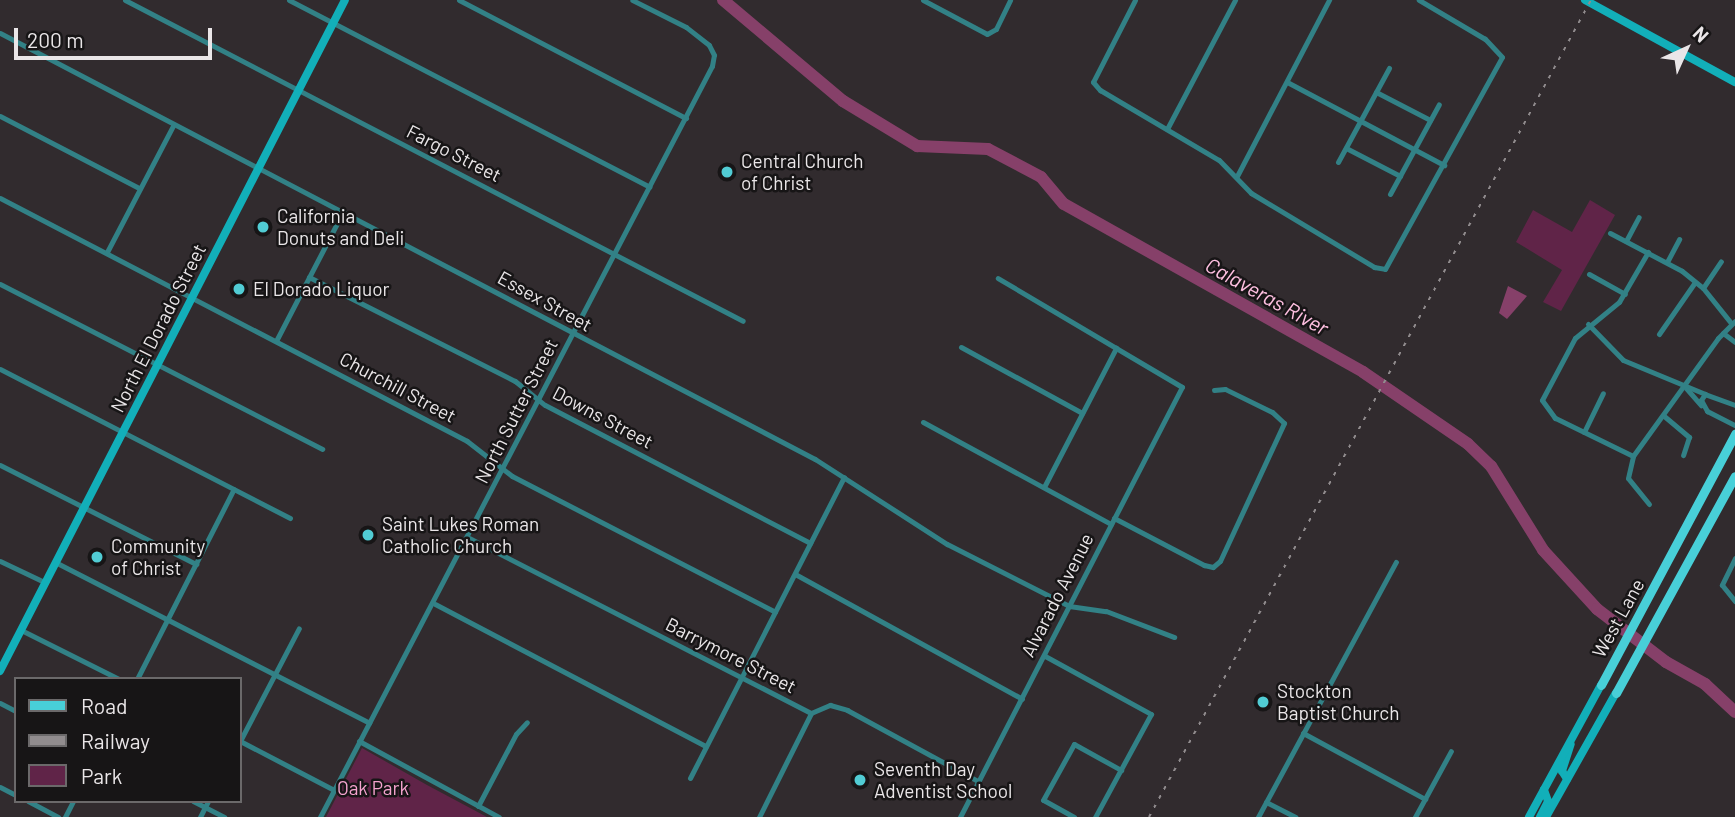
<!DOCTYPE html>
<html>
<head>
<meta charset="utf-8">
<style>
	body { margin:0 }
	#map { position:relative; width:1735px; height:817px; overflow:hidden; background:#312b2e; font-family:Barlow,sans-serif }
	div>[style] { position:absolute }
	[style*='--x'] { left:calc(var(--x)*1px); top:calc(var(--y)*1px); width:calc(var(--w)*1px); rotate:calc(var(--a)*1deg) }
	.green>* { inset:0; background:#602448 }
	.water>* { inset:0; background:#864069 }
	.river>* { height:12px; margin:-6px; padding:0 6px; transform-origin:6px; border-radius:6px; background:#864069 }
	.street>* { height:5px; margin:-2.5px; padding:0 2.5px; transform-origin:2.5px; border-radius:2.5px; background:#328186 }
	.secondary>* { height:8px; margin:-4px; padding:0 4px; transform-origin:4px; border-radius:4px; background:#12afb9 }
	.primary>* { height:9px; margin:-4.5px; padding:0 4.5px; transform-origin:4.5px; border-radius:4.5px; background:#48cfd8 }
	.rail>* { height:2px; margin-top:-1px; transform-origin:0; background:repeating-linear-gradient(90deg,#918c8e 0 3.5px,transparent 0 10.5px) }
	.dots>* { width:19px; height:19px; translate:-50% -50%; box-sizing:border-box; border:4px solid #171516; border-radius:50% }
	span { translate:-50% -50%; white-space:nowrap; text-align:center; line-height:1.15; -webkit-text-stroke:5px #171516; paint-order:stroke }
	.street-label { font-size:19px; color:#eae6e8 }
	.poi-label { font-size:19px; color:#eae6e8 }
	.left { translate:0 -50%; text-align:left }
	.park-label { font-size:19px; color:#f5a3cf }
	.water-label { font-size:21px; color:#ffc0e1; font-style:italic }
	.legend { position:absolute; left:14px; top:677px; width:228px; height:126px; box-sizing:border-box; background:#171516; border:2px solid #6b696a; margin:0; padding:9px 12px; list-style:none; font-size:21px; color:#eae6e8 }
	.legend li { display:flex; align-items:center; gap:14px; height:35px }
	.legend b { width:35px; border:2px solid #6b696a }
	.north { position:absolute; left:1651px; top:14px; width:70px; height:70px; -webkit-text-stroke:5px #171516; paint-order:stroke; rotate:45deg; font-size:19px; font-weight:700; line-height:28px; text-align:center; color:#eae6e8 }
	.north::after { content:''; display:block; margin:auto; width:24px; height:32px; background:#eae6e8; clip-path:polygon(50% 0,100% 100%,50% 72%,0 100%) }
	.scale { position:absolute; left:14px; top:28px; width:198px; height:32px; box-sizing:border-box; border:4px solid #eae6e8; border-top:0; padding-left:9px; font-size:21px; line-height:24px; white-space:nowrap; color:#eae6e8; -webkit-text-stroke:5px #171516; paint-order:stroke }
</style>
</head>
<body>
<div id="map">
	<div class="green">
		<i style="clip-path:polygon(1590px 200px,1615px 215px,1561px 311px,1543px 302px,1562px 270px,1516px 242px,1533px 210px,1572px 232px)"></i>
		<i style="clip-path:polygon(362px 748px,427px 785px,487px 817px,326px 817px)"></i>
	</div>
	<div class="water">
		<i style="clip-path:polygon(1508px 286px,1527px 296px,1507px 319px,1499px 313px)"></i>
	</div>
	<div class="river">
		<i style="--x:723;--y:0;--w:157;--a:40.1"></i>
		<i style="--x:843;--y:101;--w:87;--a:31.3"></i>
		<i style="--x:917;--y:146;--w:71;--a:2.4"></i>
		<i style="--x:988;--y:149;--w:60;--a:27.8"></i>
		<i style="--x:1041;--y:177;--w:35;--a:50"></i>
		<i style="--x:1064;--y:204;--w:343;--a:29.3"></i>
		<i style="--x:1363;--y:372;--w:127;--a:34.4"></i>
		<i style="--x:1468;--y:444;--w:32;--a:44"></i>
		<i style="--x:1491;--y:466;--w:99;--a:58.2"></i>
		<i style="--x:1543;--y:550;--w:80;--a:47.5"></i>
		<i style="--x:1597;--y:609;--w:87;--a:37.5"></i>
		<i style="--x:1666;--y:662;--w:45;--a:29.4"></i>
		<i style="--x:1705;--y:684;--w:41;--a:43"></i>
	</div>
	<div class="street">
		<i style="--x:125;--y:0;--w:696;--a:27.45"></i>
		<i style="--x:289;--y:0;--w:406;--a:27.4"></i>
		<i style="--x:459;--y:0;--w:256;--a:27.5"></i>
		<i style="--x:923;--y:0;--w:72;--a:28"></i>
		<i style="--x:987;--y:34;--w:10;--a:-29"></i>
		<i style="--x:996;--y:29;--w:32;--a:-64"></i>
		<i style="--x:1135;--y:0;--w:92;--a:117.1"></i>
		<i style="--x:1093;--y:82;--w:11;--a:49"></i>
		<i style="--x:1100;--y:90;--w:138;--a:30.5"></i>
		<i style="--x:1219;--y:160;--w:46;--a:45.9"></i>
		<i style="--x:1251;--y:193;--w:144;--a:31"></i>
		<i style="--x:1374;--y:267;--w:11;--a:10"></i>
		<i style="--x:1385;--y:269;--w:242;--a:-61.1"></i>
		<i style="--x:1502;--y:57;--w:25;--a:-133"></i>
		<i style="--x:1485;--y:39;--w:77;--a:-149.4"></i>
		<i style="--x:0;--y:33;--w:920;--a:27.6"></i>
		<i style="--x:815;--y:459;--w:157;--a:32.8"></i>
		<i style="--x:947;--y:544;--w:137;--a:26.9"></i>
		<i style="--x:1069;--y:606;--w:37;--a:8"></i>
		<i style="--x:1106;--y:611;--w:73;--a:20.9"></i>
		<i style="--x:1287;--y:82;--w:178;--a:27.9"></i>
		<i style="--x:1376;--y:92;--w:61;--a:27.4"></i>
		<i style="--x:0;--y:116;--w:157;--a:27.4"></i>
		<i style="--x:1167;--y:129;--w:146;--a:-62.2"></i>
		<i style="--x:1346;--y:148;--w:61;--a:27.4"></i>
		<i style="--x:1338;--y:162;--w:107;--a:-61.5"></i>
		<i style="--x:1237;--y:176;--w:199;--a:-62.4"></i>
		<i style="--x:1390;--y:194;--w:102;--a:-61.4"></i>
		<i style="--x:0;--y:198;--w:526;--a:27.49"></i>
		<i style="--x:467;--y:441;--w:57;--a:37.9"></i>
		<i style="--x:512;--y:476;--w:296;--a:27.3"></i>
		<i style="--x:1610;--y:233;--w:81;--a:27.8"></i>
		<i style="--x:1682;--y:271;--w:27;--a:39"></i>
		<i style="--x:1703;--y:288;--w:45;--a:51.3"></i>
		<i style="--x:1626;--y:241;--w:27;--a:-62"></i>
		<i style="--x:107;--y:252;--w:144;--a:-62.4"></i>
		<i style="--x:1667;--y:262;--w:26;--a:-62"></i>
		<i style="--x:1589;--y:274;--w:41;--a:29.1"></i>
		<i style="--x:309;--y:277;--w:231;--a:26.8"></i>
		<i style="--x:515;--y:381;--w:38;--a:39"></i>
		<i style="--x:545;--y:405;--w:299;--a:27.5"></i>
		<i style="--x:0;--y:284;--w:362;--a:27.1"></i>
		<i style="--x:1703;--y:288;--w:32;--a:-56"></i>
		<i style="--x:1588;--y:324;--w:50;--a:45.8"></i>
		<i style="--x:1623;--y:360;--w:89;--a:22.5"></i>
		<i style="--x:1723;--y:333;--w:15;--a:37"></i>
		<i style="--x:1659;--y:334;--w:63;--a:-55.3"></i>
		<i style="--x:276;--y:341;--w:145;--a:-62.6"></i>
		<i style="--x:961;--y:347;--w:138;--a:28.6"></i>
		<i style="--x:0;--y:369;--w:326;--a:27.2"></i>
		<i style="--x:1686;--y:388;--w:23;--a:49"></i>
		<i style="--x:1735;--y:405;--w:32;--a:-160"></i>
		<i style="--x:1705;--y:394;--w:7;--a:124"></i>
		<i style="--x:1701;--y:400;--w:13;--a:61"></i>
		<i style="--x:1707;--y:411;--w:31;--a:27"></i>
		<i style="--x:1664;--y:416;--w:33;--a:40"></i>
		<i style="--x:1689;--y:437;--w:19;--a:108"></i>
		<i style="--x:923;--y:422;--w:214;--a:28.5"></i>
		<i style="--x:1584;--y:432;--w:43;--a:-64"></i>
		<i style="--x:1633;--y:456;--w:87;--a:-154"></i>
		<i style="--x:1555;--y:418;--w:22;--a:-126"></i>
		<i style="--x:1542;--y:400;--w:70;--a:-62"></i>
		<i style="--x:1575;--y:338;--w:57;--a:-39.3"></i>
		<i style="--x:1619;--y:302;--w:58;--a:-59.9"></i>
		<i style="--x:0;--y:465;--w:220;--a:26.8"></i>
		<i style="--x:1044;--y:487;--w:157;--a:-62.6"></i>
		<i style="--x:1649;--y:504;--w:33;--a:-129"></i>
		<i style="--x:1628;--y:478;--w:23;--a:-77"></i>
		<i style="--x:1633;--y:456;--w:145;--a:-54.2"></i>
		<i style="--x:1718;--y:338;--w:24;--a:-45"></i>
		<i style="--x:1114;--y:518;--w:102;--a:27.6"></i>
		<i style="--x:1204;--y:565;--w:9;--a:13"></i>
		<i style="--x:1213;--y:567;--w:9;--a:-41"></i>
		<i style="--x:1220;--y:561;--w:152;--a:-65.1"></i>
		<i style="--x:1284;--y:423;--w:16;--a:-137"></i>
		<i style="--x:1272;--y:412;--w:52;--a:-153.9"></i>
		<i style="--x:1225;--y:389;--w:11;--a:175"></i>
		<i style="--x:469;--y:538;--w:384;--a:27.1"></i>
		<i style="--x:1735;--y:558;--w:30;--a:116"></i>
		<i style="--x:1722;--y:585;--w:21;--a:51"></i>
		<i style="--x:0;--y:561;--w:49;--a:25.5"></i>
		<i style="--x:55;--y:562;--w:353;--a:27.1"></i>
		<i style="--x:795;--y:574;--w:259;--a:28.8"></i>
		<i style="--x:435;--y:604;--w:306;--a:27.7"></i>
		<i style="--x:21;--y:630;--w:110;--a:26.6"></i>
		<i style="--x:1045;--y:656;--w:121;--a:28.7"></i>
		<i style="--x:1151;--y:714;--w:117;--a:118.5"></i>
		<i style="--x:137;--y:679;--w:213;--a:-63"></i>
		<i style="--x:0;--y:703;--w:18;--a:27"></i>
		<i style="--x:811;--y:713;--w:21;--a:-23"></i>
		<i style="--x:830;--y:705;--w:18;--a:16"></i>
		<i style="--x:847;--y:710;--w:149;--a:28.5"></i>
		<i style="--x:1303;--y:733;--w:139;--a:28.4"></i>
		<i style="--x:240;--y:741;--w:127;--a:-62.4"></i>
		<i style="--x:240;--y:741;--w:106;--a:27.5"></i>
		<i style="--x:359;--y:741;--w:159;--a:28.5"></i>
		<i style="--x:690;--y:778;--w:338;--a:-62.9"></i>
		<i style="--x:0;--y:787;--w:18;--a:27"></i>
		<i style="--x:28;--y:801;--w:34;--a:28"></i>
		<i style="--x:193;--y:801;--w:35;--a:27"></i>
		<i style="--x:1266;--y:802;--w:33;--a:27"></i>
		<i style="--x:478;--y:806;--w:81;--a:-62.2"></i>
		<i style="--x:516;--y:734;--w:16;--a:-47"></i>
		<i style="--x:65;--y:817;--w:18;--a:-63"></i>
		<i style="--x:200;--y:817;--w:18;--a:-63"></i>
		<i style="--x:320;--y:817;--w:847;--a:-62.44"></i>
		<i style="--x:712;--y:66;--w:11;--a:-80"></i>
		<i style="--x:714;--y:55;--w:11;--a:-117"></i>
		<i style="--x:709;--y:45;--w:29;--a:-142"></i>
		<i style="--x:686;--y:27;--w:60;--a:-153.4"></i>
		<i style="--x:759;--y:817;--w:116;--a:-63.4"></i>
		<i style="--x:960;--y:817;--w:484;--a:-62.7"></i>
		<i style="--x:1182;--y:387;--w:214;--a:-149.4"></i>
		<i style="--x:1074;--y:817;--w:35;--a:-151"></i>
		<i style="--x:1043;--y:800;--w:64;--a:-61"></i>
		<i style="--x:1074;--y:744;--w:54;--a:29"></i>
		<i style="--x:1258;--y:817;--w:290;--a:-61.6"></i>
		<i style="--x:1415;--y:817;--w:75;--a:-61.4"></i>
	</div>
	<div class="secondary">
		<i style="--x:1585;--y:0;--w:171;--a:28.7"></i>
		<i style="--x:0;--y:671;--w:754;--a:-62.79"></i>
		<i style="--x:1567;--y:779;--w:9;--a:-122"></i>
		<i style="--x:1562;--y:771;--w:28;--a:-72"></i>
		<i style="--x:1529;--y:817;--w:150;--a:-61.4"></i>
		<i style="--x:1540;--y:817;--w:18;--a:-63"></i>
		<i style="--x:1548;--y:801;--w:12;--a:-110"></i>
		<i style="--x:1546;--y:817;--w:142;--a:-60.6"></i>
	</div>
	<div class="primary">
		<i style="--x:1601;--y:685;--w:285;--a:-61.9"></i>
		<i style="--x:1616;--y:693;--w:247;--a:-61.3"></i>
	</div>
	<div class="rail">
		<i style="--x:1149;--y:817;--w:929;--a:-61.59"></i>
	</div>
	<div class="dots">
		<i style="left:727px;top:172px;background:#51ccd4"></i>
		<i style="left:263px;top:227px;background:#51ccd4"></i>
		<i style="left:239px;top:289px;background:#51ccd4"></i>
		<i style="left:368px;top:535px;background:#51ccd4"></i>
		<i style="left:97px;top:557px;background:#51ccd4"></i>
		<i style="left:1263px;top:702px;background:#51ccd4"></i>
		<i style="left:860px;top:780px;background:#51ccd4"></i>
	</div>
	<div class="street-label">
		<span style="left:454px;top:153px;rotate:27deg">Fargo Street</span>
		<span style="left:545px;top:301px;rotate:29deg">Essex Street</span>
		<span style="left:158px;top:328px;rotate:-63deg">North El Dorado Street</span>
		<span style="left:398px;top:387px;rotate:28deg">Churchill Street</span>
		<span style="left:516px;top:411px;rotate:-63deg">North Sutter Street</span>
		<span style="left:603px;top:417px;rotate:28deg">Downs Street</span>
		<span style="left:1057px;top:595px;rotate:-63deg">Alvarado Avenue</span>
		<span style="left:1618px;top:618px;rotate:-61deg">West Lane</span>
		<span style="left:731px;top:655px;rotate:27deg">Barrymore Street</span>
	</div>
	<div class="poi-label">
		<span class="left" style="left:741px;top:172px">Central Church<br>of Christ</span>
		<span class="left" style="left:277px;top:227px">California<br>Donuts and Deli</span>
		<span class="left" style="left:253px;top:289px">El Dorado Liquor</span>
		<span class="left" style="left:382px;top:535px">Saint Lukes Roman<br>Catholic Church</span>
		<span class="left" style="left:111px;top:557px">Community<br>of Christ</span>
		<span class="left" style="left:1277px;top:702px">Stockton<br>Baptist Church</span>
		<span class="left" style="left:874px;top:780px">Seventh Day<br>Adventist School</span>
	</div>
	<div class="park-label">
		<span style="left:373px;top:788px">Oak Park</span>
	</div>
	<div class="water-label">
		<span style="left:1267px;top:296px;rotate:29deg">Calaveras River</span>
	</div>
	<ul class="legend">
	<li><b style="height:9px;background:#48cfd8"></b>Road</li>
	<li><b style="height:9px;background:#918c8e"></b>Railway</li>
	<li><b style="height:19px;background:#602448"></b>Park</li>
	</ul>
	<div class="north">N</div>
	<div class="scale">200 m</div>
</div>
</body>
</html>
